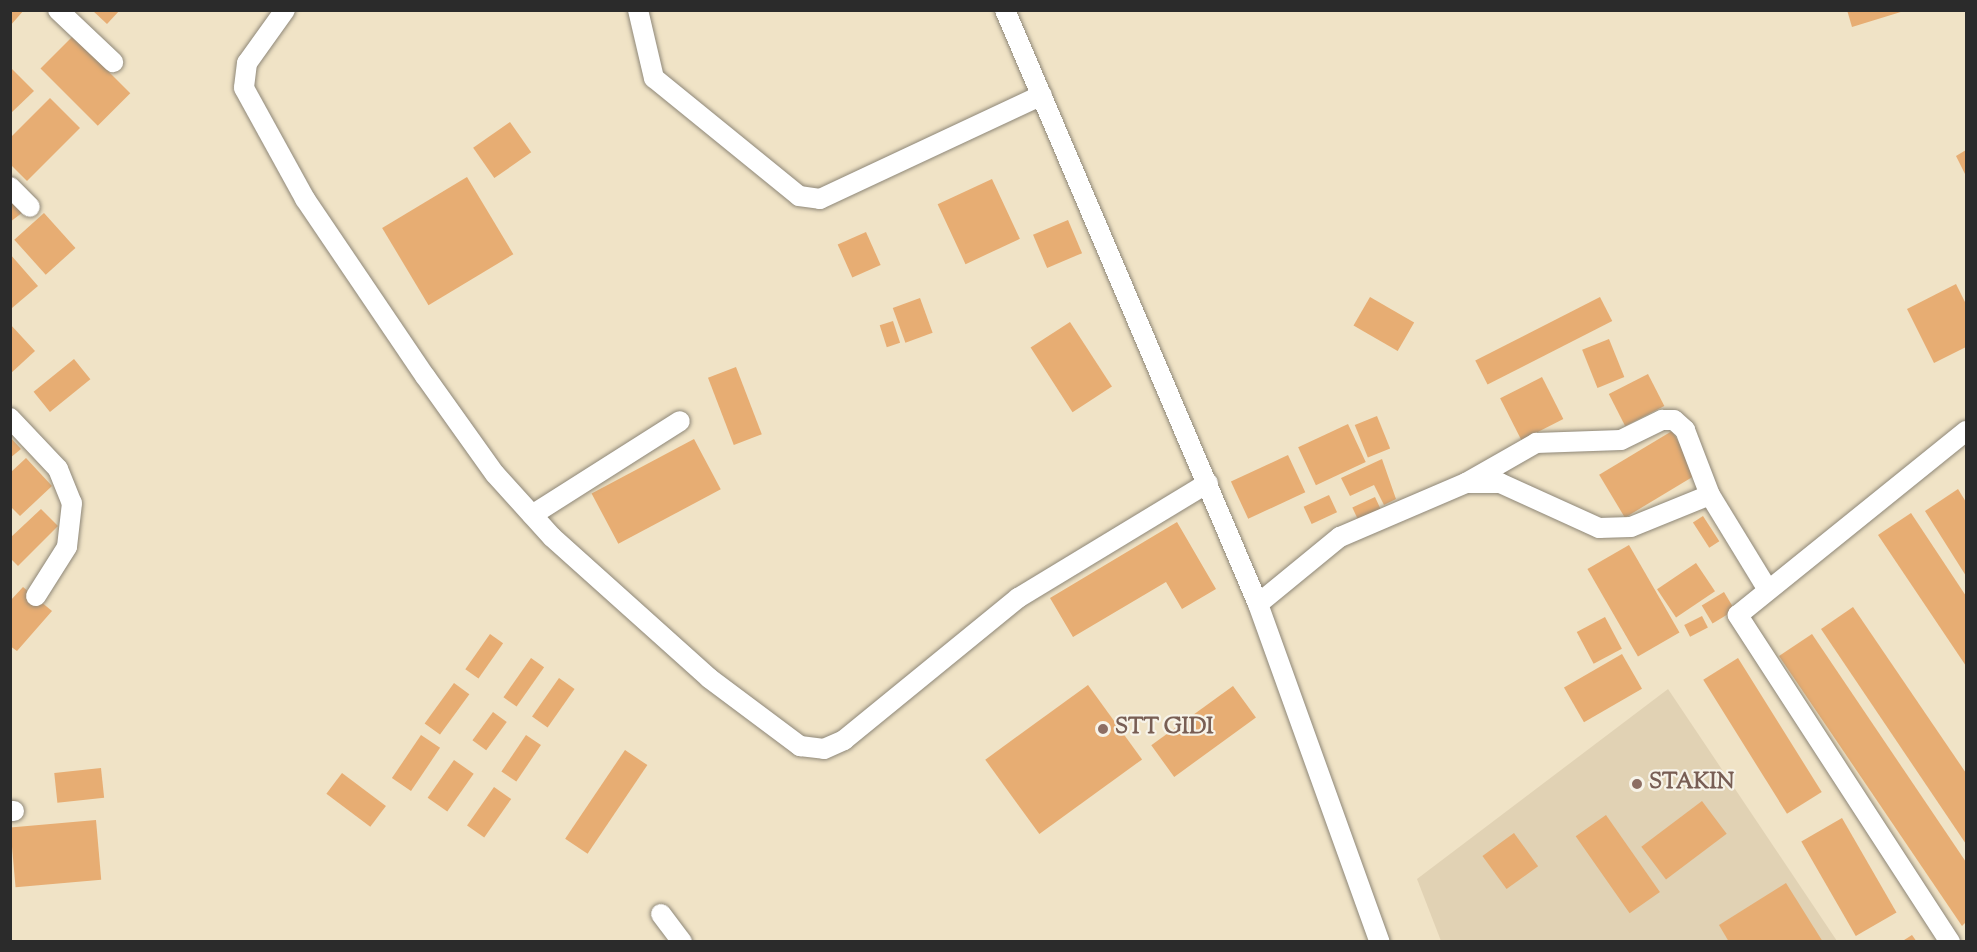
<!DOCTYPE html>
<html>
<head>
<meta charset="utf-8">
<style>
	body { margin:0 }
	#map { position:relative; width:1977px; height:952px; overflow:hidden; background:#f0e3c6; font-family:"Sorts Mill Goudy",serif }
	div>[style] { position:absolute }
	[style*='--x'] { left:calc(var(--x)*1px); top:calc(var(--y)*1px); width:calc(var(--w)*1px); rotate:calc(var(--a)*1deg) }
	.built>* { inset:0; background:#e1d2b4 }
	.building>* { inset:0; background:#e7ad73; transform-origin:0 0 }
	.roads { filter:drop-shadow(0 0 2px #8e8778) drop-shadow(0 0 2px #8e8778) }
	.street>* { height:20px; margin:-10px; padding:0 10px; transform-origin:10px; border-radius:10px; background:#fff }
	.dots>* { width:16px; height:16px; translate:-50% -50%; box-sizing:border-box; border:3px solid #f7f3e8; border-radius:50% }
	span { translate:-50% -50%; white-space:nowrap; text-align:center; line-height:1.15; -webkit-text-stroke:4.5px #f7f3e8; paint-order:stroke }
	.education-label { font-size:22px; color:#785e54; font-weight:700 }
	.left { translate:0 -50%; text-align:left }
	.frame { position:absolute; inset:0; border:12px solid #2b2b2b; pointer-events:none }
</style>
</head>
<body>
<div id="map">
	<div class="built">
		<i style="clip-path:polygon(1668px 689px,1837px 941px,1441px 941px,1417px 879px)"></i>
	</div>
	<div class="building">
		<i style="clip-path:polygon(10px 10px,24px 10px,10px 26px)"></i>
		<i style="clip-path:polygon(92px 10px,120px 10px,107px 24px)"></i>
		<i style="clip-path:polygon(1847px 10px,1904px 10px,1904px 11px,1852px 27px)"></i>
		<i style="left:73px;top:36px;width:81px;height:46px;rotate:45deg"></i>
		<i style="clip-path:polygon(10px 67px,34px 91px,10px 114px)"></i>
		<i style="clip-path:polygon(50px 98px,80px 128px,27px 181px,10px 164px,10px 138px)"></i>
		<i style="left:510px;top:122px;width:37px;height:45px;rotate:55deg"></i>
		<i style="clip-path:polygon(1966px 150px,1966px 176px,1956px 156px)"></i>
		<i style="left:467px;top:177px;width:90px;height:99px;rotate:59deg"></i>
		<i style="left:992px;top:179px;width:66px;height:60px;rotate:65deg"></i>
		<i style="clip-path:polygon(10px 189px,27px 209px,10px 222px)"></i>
		<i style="left:44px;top:213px;width:47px;height:40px;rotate:48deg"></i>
		<i style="left:1068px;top:220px;width:36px;height:38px;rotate:67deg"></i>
		<i style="left:866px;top:232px;width:36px;height:31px;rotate:66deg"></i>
		<i style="clip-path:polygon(10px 254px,38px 286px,12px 308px,10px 306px)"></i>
		<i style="clip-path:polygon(1956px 284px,1966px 304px,1966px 347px,1934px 363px,1907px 309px)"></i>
		<i style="left:1370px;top:297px;width:51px;height:33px;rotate:30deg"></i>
		<i style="left:1600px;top:297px;width:27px;height:140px;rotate:63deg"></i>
		<i style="left:920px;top:298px;width:37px;height:29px;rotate:70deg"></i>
		<i style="left:893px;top:321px;width:23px;height:14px;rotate:72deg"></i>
		<i style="left:1070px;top:322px;width:77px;height:47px;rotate:57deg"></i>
		<i style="clip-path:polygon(10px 324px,35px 351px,10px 374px)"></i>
		<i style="left:1609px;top:339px;width:41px;height:29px;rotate:68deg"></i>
		<i style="left:74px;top:359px;width:26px;height:52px;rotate:51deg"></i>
		<i style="left:736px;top:367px;width:72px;height:30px;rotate:69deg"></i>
		<i style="left:1648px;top:374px;width:36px;height:44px;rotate:63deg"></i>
		<i style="left:1542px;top:377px;width:47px;height:47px;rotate:63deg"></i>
		<i style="left:1377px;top:416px;width:35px;height:24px;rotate:68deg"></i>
		<i style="left:1348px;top:424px;width:42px;height:55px;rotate:65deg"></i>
		<i style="left:1672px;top:431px;width:50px;height:85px;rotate:59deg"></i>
		<i style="clip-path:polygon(10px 437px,21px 449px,10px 458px)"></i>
		<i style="left:694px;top:439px;width:57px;height:116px;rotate:62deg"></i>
		<i style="left:1288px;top:455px;width:41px;height:63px;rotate:65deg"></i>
		<i style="clip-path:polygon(26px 458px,52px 486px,20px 516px,10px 506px,10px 473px)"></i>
		<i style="clip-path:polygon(1382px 459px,1396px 499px,1384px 505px,1374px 485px,1350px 496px,1341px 478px)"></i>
		<i style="clip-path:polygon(1958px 489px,1966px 502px,1966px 576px,1925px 511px)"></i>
		<i style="left:1329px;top:495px;width:19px;height:28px;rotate:65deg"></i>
		<i style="left:1375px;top:497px;width:19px;height:25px;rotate:65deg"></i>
		<i style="clip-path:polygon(41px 509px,58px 526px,18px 566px,10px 558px,10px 538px)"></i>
		<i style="clip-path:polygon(1911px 513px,1966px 596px,1966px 666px,1878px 535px)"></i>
		<i style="left:1703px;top:516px;width:30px;height:12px;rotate:57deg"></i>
		<i style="clip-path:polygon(1177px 522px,1216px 589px,1182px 609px,1166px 582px,1073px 637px,1050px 598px)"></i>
		<i style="left:1629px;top:545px;width:101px;height:48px;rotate:60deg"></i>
		<i style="left:1696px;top:563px;width:34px;height:47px;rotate:56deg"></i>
		<i style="clip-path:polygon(23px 587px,52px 611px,17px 651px,10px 646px,10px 601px)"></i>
		<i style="left:1724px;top:592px;width:21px;height:26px;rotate:59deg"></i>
		<i style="clip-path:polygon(1853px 607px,1966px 773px,1966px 844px,1821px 629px)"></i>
		<i style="left:1702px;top:616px;width:13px;height:20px;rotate:63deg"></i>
		<i style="left:1605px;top:617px;width:36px;height:32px;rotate:62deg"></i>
		<i style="left:490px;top:634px;width:16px;height:43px;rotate:35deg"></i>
		<i style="clip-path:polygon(1812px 634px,1966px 862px,1966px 922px,1962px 926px,1779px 656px)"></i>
		<i style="left:1622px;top:654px;width:40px;height:67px;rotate:60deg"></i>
		<i style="left:531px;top:658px;width:16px;height:48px;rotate:35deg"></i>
		<i style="left:1738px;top:658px;width:158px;height:41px;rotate:58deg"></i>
		<i style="left:559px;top:678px;width:19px;height:47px;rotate:35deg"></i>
		<i style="left:454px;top:683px;width:19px;height:50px;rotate:36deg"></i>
		<i style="left:1088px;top:685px;width:92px;height:127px;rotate:54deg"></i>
		<i style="left:1233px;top:686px;width:39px;height:101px;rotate:54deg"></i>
		<i style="left:493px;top:712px;width:17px;height:35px;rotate:36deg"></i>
		<i style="left:421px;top:735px;width:23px;height:52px;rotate:34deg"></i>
		<i style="left:526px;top:735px;width:18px;height:44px;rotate:34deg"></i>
		<i style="left:625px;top:750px;width:27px;height:107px;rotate:34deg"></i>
		<i style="left:454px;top:760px;width:24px;height:46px;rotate:35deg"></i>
		<i style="left:101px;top:768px;width:30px;height:47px;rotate:84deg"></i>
		<i style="left:342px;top:773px;width:55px;height:26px;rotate:37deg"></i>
		<i style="left:494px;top:787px;width:21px;height:47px;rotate:35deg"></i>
		<i style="left:1702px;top:801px;width:41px;height:76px;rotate:53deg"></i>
		<i style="left:1606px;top:815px;width:94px;height:37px;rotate:55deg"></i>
		<i style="left:1842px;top:818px;width:109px;height:47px;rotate:60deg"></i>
		<i style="left:96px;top:820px;width:60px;height:86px;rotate:85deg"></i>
		<i style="left:1514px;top:833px;width:41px;height:39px;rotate:54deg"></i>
		<i style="clip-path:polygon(1786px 883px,1823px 942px,1729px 942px,1719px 925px)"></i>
		<i style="clip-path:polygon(1912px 935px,1917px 942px,1901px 942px)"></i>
	</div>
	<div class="roads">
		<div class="street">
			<i style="--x:58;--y:10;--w:76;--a:43.4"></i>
			<i style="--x:285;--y:10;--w:65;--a:125.6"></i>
			<i style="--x:247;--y:63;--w:25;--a:97"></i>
			<i style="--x:244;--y:88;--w:127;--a:61.2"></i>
			<i style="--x:305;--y:199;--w:214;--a:55.9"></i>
			<i style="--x:425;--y:376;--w:120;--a:54.5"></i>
			<i style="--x:495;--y:474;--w:85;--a:47.9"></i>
			<i style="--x:552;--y:537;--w:211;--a:41.9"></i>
			<i style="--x:709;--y:678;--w:114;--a:36.8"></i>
			<i style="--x:800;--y:746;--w:24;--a:7"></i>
			<i style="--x:824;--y:749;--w:22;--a:-24"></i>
			<i style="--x:844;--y:740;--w:225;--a:-39.2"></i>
			<i style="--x:1018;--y:598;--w:222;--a:-31.2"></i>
			<i style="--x:638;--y:10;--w:70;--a:76.8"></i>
			<i style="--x:654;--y:78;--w:187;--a:39.1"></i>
			<i style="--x:799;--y:196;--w:21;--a:8"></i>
			<i style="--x:820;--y:199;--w:245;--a:-25.1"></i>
			<i style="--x:1005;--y:10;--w:646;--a:66.93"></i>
			<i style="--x:1258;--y:604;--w:359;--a:70.2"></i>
			<i style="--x:10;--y:187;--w:28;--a:45"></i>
			<i style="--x:10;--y:418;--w:70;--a:46.7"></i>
			<i style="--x:58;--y:469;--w:37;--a:68"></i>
			<i style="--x:72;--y:503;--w:44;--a:96.5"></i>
			<i style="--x:67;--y:547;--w:58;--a:122.3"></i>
			<i style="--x:1466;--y:483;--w:81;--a:-29.7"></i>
			<i style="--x:1536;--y:443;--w:85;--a:-2"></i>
			<i style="--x:1621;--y:440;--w:46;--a:-26"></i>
			<i style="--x:1662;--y:420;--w:12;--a:0"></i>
			<i style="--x:1674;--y:420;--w:15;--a:42"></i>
			<i style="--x:1685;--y:430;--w:70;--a:69"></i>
			<i style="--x:532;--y:515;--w:175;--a:-32.4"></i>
			<i style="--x:1258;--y:604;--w:106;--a:-39.3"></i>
			<i style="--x:1340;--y:537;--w:137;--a:-23.2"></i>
			<i style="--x:1466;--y:483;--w:34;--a:0"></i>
			<i style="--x:1500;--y:483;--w:109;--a:24.4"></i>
			<i style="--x:1599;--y:528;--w:32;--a:-2"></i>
			<i style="--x:1631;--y:527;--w:85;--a:-22.1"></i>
			<i style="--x:1710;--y:495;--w:111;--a:58.6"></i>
			<i style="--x:10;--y:811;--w:4;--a:0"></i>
			<i style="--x:661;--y:914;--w:35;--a:53"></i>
			<i style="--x:1950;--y:942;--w:390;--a:-123"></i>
			<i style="--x:1738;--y:615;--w:293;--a:-38.9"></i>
		</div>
	</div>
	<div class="dots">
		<i style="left:1103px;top:729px;background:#8d6e63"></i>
		<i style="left:1637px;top:784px;background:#8d6e63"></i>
	</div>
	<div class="education-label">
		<span class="left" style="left:1115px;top:729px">STT GIDI</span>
		<span class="left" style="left:1649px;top:784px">STAKIN</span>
	</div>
	<div class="frame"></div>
</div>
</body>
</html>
